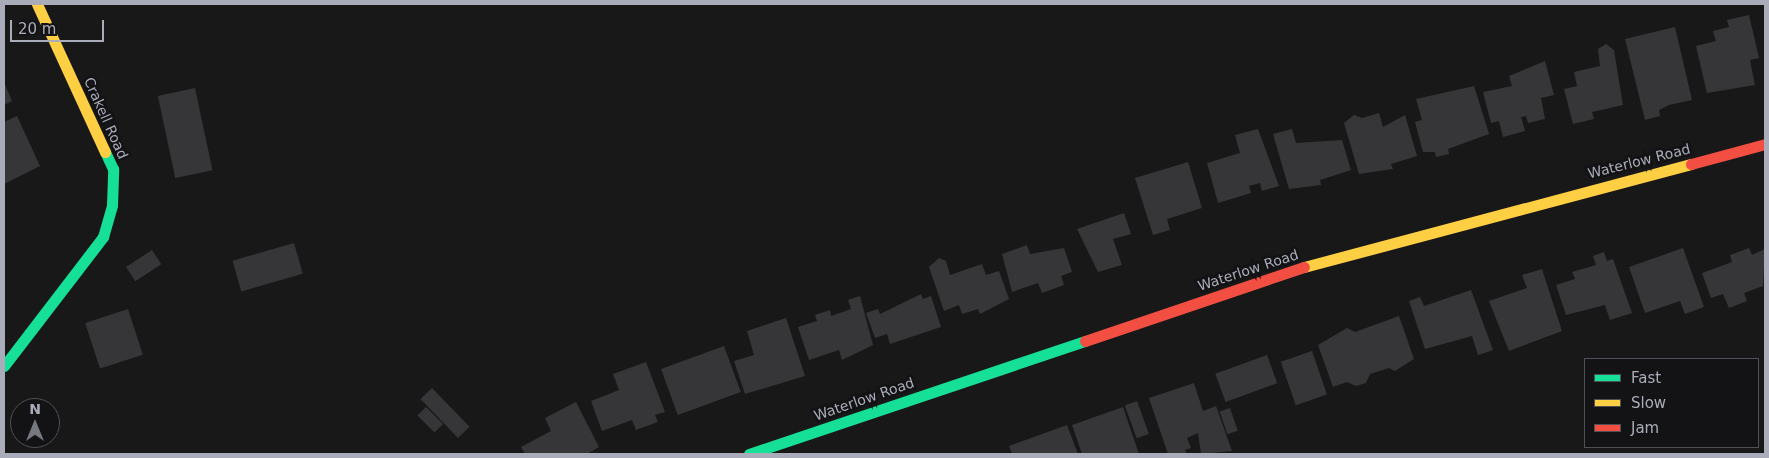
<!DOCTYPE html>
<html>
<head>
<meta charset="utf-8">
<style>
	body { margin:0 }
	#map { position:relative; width:1769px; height:458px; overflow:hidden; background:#181818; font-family:"DejaVu Sans",sans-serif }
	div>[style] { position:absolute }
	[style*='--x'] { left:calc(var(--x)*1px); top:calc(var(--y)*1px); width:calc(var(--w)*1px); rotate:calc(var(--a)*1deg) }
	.building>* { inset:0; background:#363638; transform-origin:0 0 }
	.fast>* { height:11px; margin:-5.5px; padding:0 5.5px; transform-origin:5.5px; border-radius:5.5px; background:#16e098 }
	.slow>* { height:11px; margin:-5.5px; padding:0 5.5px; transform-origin:5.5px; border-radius:5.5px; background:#ffcf43 }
	.jam>* { height:11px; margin:-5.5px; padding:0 5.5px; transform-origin:5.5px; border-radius:5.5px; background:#f24e42 }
	span { translate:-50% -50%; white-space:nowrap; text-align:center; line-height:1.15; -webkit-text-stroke:5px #131214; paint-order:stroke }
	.street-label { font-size:14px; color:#aaadb9 }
	.frame { position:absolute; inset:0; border:5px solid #aaadb9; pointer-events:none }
	.legend { position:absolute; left:1584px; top:358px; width:175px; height:90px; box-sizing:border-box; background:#131214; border:1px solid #4f5056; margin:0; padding:6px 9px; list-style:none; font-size:15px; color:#aaadb9 }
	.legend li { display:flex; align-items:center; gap:10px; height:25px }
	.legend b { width:25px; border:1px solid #4f5056 }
	.north { position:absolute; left:10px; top:398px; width:50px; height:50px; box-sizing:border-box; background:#131214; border:1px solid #4f5056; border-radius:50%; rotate:0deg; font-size:14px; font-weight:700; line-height:20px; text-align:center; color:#aaadb9 }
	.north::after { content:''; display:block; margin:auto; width:18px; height:22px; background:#777981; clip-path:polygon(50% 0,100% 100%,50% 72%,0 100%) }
	.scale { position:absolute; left:10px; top:20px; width:94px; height:22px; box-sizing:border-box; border:2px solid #aaadb9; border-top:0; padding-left:6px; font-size:15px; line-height:18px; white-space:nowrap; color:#aaadb9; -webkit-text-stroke:4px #131214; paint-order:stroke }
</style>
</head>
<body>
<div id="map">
	<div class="building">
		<i style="clip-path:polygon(1749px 15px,1759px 58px,1750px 60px,1755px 85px,1707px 93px,1696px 46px,1716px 41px,1713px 31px,1729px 27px,1727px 20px)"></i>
		<i style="clip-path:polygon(1675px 27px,1692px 100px,1669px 105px,1659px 110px,1660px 116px,1645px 120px,1625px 39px)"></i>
		<i style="clip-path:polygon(1606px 44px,1614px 50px,1623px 105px,1592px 112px,1594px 119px,1573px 124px,1564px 89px,1577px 86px,1574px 72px,1600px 66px,1598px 49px)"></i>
		<i style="clip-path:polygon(1545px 61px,1554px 95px,1541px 98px,1545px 119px,1528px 123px,1526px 116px,1521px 117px,1525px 131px,1503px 137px,1499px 121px,1491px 123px,1483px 92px,1512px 86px,1509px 76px)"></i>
		<i style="clip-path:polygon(4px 82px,12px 101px,4px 105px)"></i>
		<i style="clip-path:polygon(1474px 86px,1489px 134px,1448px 149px,1449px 154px,1436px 157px,1435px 152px,1423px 152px,1415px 122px,1422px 120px,1416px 99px)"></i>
		<i style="left:195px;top:88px;width:84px;height:38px;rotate:78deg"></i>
		<i style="clip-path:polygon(1379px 113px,1383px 127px,1405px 115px,1417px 156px,1391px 164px,1393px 169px,1359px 174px,1344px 123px,1354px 115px,1362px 118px)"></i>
		<i style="clip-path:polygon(17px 116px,40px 166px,4px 184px,4px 122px)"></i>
		<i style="clip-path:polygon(1258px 129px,1279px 186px,1262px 191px,1260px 183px,1249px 186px,1251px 193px,1218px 203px,1207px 163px,1240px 153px,1235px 135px)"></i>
		<i style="clip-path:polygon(1292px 129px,1296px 143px,1342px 140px,1351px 170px,1320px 180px,1321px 185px,1289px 189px,1273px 134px)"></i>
		<i style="clip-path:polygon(1188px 162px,1202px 208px,1167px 219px,1170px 230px,1153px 235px,1135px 178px)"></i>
		<i style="clip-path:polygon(1124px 213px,1131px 234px,1113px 239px,1122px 265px,1098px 272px,1077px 229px)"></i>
		<i style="left:294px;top:243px;width:32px;height:64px;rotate:74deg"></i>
		<i style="clip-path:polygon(1027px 245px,1030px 254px,1064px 248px,1072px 272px,1061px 276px,1064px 285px,1042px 293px,1038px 283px,1012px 292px,1002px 254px)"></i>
		<i style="clip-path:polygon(1683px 248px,1704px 307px,1685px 314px,1680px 301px,1645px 313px,1629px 267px)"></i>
		<i style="clip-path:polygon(1749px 248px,1752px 255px,1765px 249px,1763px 286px,1744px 293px,1747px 301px,1729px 308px,1723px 294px,1711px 298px,1702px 273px,1732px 262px,1730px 255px)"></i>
		<i style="left:152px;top:250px;width:17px;height:31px;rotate:57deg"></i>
		<i style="clip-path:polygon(1604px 252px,1607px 261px,1613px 259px,1632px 313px,1610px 320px,1605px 305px,1566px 315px,1556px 285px,1575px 279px,1572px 272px,1596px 265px,1593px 256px)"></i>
		<i style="clip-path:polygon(939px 258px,946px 261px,950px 275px,982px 264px,986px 275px,999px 271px,1009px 299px,980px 314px,978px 309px,962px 314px,959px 305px,944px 311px,929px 267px)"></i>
		<i style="clip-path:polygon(1542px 269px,1562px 331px,1509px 351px,1489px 301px,1527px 288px,1522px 275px)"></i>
		<i style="clip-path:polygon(1471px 290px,1493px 350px,1478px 355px,1472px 336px,1425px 349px,1409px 301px,1420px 297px,1424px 306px)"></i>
		<i style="clip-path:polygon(921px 294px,923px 299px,931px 296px,941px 327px,890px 344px,887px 334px,875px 338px,866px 313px,878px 309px,880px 314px)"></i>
		<i style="clip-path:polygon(860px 296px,873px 345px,842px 360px,839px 350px,809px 360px,798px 327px,817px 321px,815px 315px,830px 310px,831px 316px,851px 309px,848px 300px)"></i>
		<i style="left:128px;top:309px;width:48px;height:45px;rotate:72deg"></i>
		<i style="clip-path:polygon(1399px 316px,1414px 359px,1395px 371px,1389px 368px,1370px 374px,1366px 383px,1356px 386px,1347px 382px,1333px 387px,1318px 345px,1347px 328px,1355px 332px)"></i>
		<i style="clip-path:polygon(786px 318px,805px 376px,745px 394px,734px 361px,754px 355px,747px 331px)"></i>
		<i style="left:724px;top:346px;width:49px;height:67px;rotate:70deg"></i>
		<i style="left:1312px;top:351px;width:46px;height:33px;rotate:71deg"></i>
		<i style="left:1267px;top:355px;width:30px;height:55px;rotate:70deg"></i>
		<i style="clip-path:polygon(646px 362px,665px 412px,655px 415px,658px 422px,636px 430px,632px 420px,602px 431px,591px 401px,619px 390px,613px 374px)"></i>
		<i style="clip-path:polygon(1194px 383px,1203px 411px,1216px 406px,1232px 451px,1201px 454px,1198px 433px,1187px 438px,1191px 448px,1185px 450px,1187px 454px,1168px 454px,1149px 398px)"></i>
		<i style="left:432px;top:388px;width:54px;height:16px;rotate:46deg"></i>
		<i style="left:1137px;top:401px;width:35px;height:13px;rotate:70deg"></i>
		<i style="clip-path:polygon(576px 402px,599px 447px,587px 454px,525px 454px,521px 447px,551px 431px,545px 418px)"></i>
		<i style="left:426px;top:407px;width:24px;height:12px;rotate:45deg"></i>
		<i style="clip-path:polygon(1123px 407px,1139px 454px,1082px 454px,1072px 425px)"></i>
		<i style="left:1230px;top:408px;width:24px;height:11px;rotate:71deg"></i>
		<i style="clip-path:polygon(1067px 425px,1078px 454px,1012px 454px,1009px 446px)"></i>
	</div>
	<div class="fast">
		<i style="--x:4;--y:366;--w:163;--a:-52.5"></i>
		<i style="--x:103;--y:237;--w:33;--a:-74"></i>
		<i style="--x:112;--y:205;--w:36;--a:-88"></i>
		<i style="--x:113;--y:169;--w:19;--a:-115"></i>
		<i style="--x:749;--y:454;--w:354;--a:-18.6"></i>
	</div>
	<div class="slow">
		<i style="--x:37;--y:4;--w:163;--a:65.3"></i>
		<i style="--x:1304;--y:267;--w:400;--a:-14.9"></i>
	</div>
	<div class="jam">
		<i style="--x:1691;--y:164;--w:77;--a:-15.1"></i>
		<i style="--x:1085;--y:341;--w:231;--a:-18.7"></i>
	</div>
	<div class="street-label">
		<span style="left:106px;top:118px;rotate:66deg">Crakell Road</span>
		<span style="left:1639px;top:161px;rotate:-14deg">Waterlow Road</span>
		<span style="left:1248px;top:270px;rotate:-18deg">Waterlow Road</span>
		<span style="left:864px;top:399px;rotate:-19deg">Waterlow Road</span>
	</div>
	<div class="frame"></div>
	<ul class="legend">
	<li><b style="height:6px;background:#16e098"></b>Fast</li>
	<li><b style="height:6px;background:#ffcf43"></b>Slow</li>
	<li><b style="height:6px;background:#f24e42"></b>Jam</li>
	</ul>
	<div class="north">N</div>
	<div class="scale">20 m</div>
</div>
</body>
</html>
